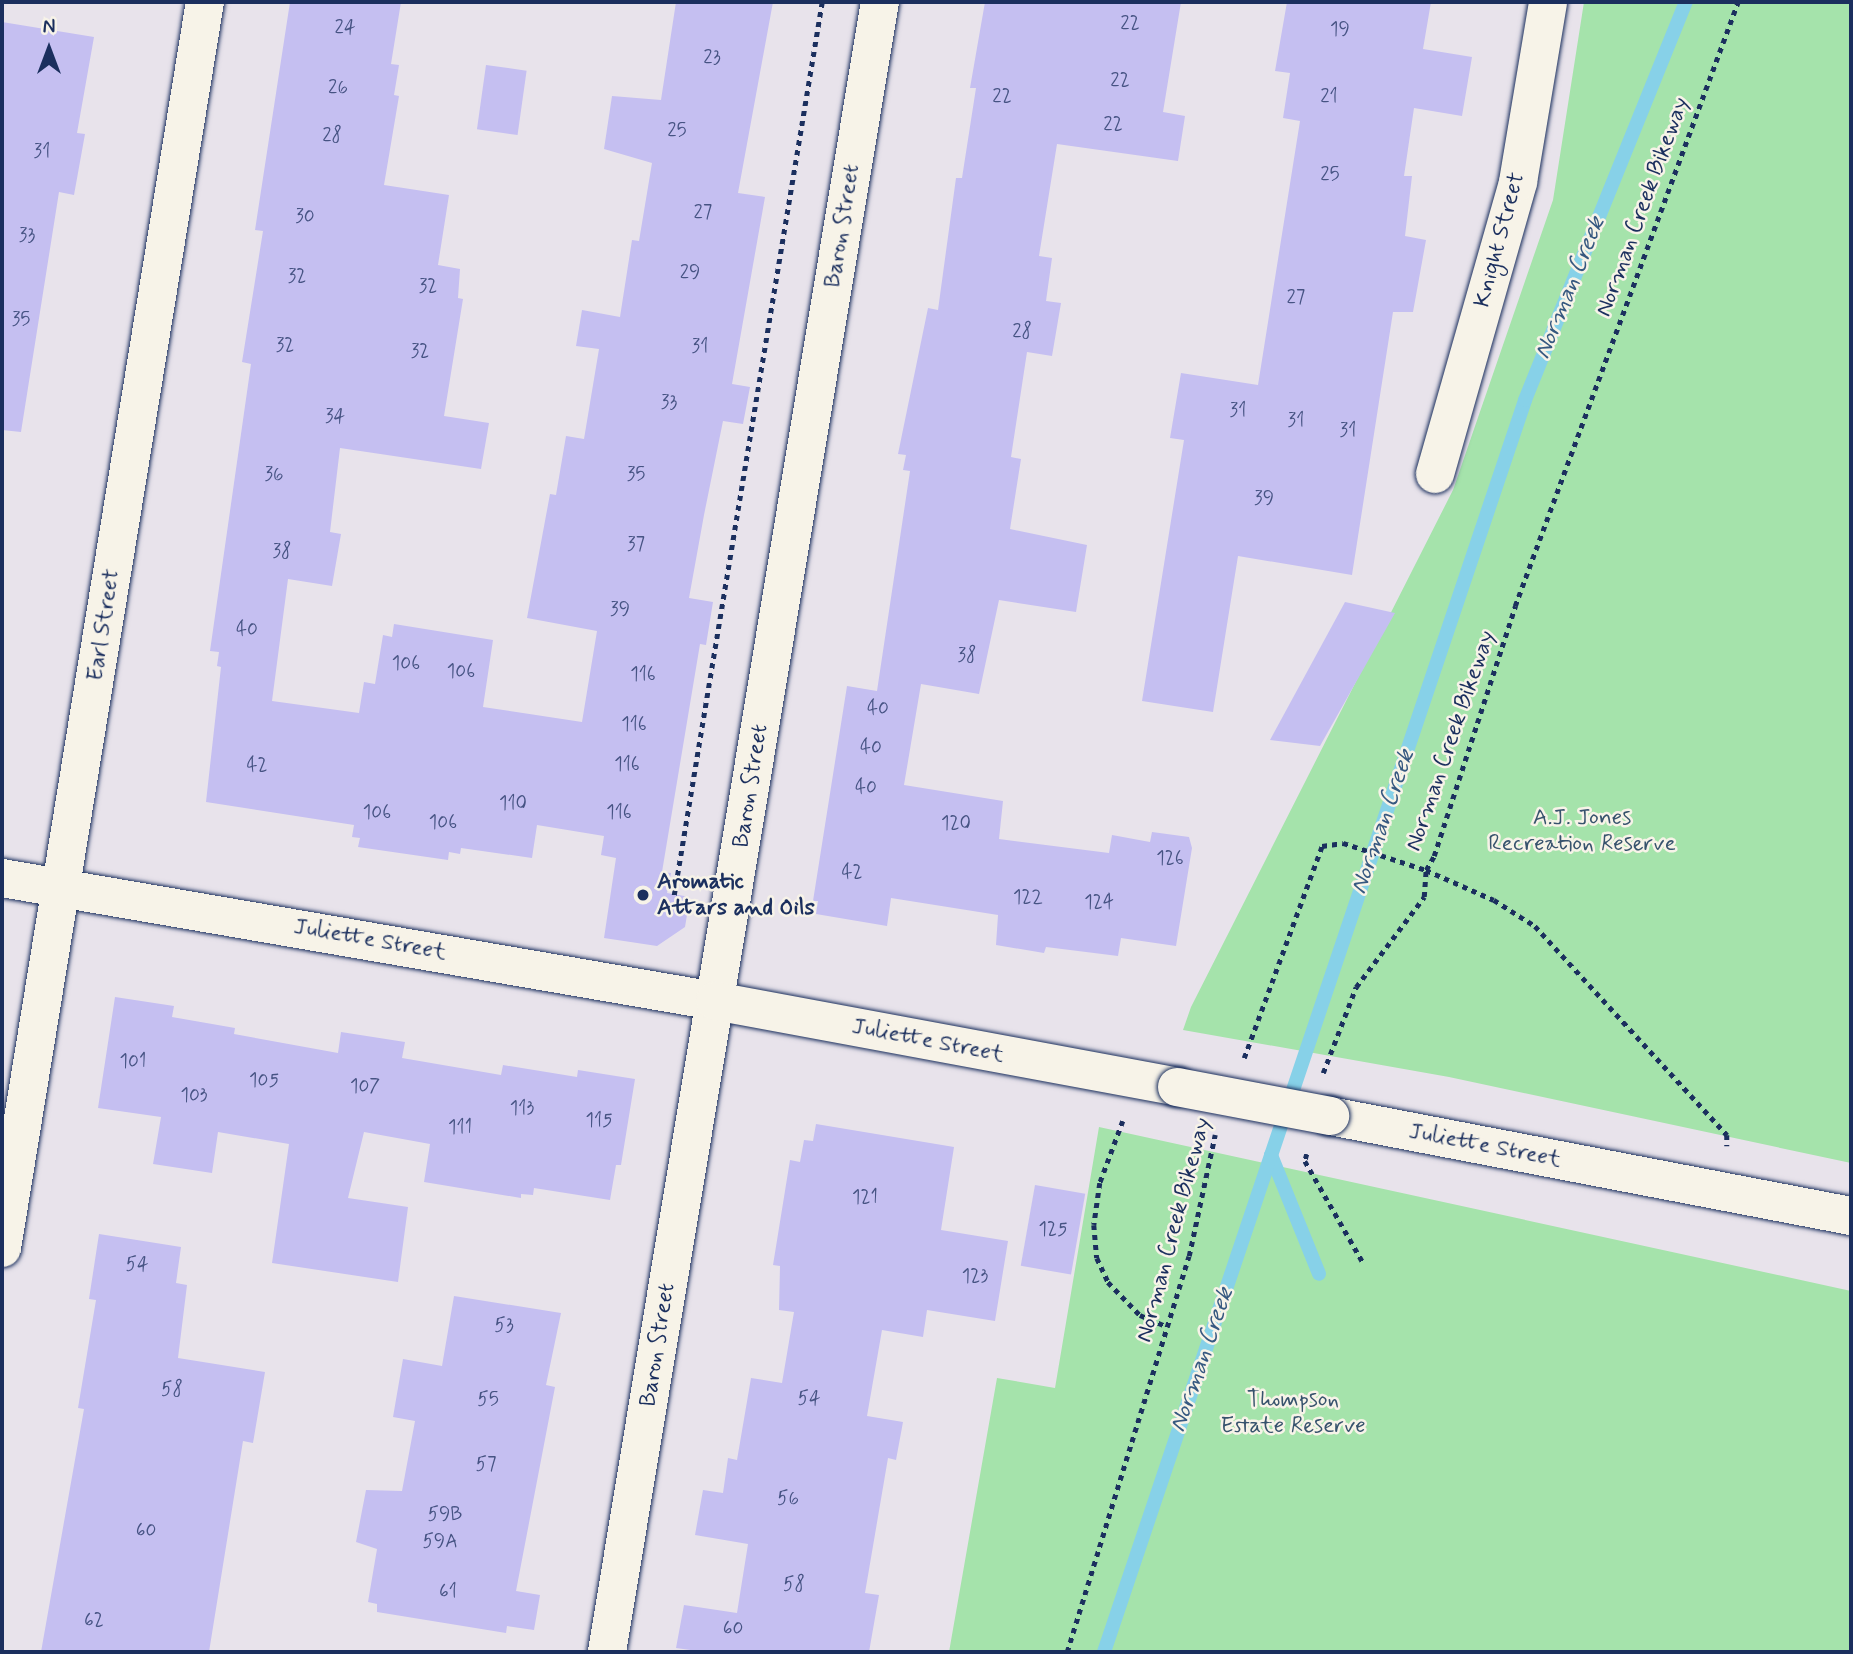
<!DOCTYPE html>
<html>
<head>
<meta charset="utf-8">
<style>
	body { margin:0 }
	#map { position:relative; width:1853px; height:1654px; overflow:hidden; background:#e8e3eb; font-family:Mynerve,sans-serif }
	div>[style] { position:absolute }
	[style*='--x'] { left:calc(var(--x)*1px); top:calc(var(--y)*1px); width:calc(var(--w)*1px); rotate:calc(var(--a)*1deg) }
	.green>* { inset:0; background:#a5e3ab }
	.stream>* { height:14px; margin:-7px; padding:0 7px; transform-origin:7px; border-radius:7px; background:#87d1e8 }
	.building>* { inset:0; background:#c5bff1; transform-origin:0 0 }
	.path>* { height:4.5px; margin-top:-2.25px; transform-origin:0; background:repeating-linear-gradient(90deg,#1b2f5e 0 5px,transparent 0 10px) }
	.roads { filter:drop-shadow(0 0 2px #1b2f5e) drop-shadow(0 0 2px #1b2f5e) }
	.street>* { height:38px; margin:-19px; padding:0 19px; transform-origin:19px; border-radius:19px; background:#f7f3e8 }
	.secondary>* { height:38px; margin:-19px; padding:0 19px; transform-origin:19px; border-radius:19px; background:#f7f3e8 }
	.bridges { filter:drop-shadow(0 0 2px #1b2f5e) drop-shadow(0 0 2px #1b2f5e) }
	.secondary-bridge>* { height:38px; margin:-19px; padding:0 19px; transform-origin:19px; border-radius:19px; background:#f7f3e8 }
	.dots>* { width:19px; height:19px; translate:-50% -50%; box-sizing:border-box; border:4px solid #f7f3e8; border-radius:50% }
	span { translate:-50% -50%; white-space:nowrap; text-align:center; line-height:1.15; -webkit-text-stroke:5px #f7f3e8; paint-order:stroke }
	.number-label { font-size:19px; color:#465383 }
	.number-label span { -webkit-text-stroke-width:0 }
	.street-label { font-size:23px; color:#1b2f5e }
	.park-label { font-size:23px; color:#37536d }
	.poi-label { font-size:23px; color:#1b2f5e; font-weight:700 }
	.left { translate:0 -50%; text-align:left }
	.water-label { font-size:24px; color:#365880; font-style:italic }
	.frame { position:absolute; inset:0; border:4px solid #1b2f5e; pointer-events:none }
	.north { position:absolute; left:14px; top:14px; width:70px; height:70px; -webkit-text-stroke:5px #f7f3e8; paint-order:stroke; rotate:0deg; font-size:19px; font-weight:700; line-height:28px; text-align:center; color:#1b2f5e }
	.north::after { content:''; display:block; margin:auto; width:24px; height:32px; background:#1b2f5e; clip-path:polygon(50% 0,100% 100%,50% 72%,0 100%) }
</style>
</head>
<body>
<div id="map">
	<div class="green">
		<i style="clip-path:polygon(1584px 2px,1851px 2px,1851px 1163px,1449px 1077px,1183px 1030px,1191px 1007px,1453px 490px,1553px 200px)"></i>
		<i style="clip-path:polygon(1099px 1127px,1851px 1291px,1851px 1652px,949px 1652px,997px 1378px,1055px 1388px)"></i>
	</div>
	<div class="stream">
		<i style="--x:1271;--y:1155;--w:128;--a:68"></i>
		<i style="--x:1104;--y:1652;--w:1321;--a:-71.41"></i>
		<i style="--x:1525;--y:400;--w:429;--a:-68"></i>
	</div>
	<div class="building">
		<i style="clip-path:polygon(290px 2px,401px 2px,391px 64px,399px 65px,394px 95px,399px 96px,384px 185px,449px 195px,438px 265px,460px 269px,458px 298px,463px 299px,444px 416px,489px 423px,481px 469px,340px 448px,330px 532px,341px 534px,332px 586px,288px 579px,272px 701px,359px 713px,364px 682px,375px 684px,383px 635px,392px 637px,394px 624px,493px 640px,483px 707px,582px 722px,597px 631px,527px 618px,550px 494px,556px 495px,566px 436px,584px 439px,599px 349px,576px 346px,582px 310px,620px 317px,632px 240px,639px 241px,652px 163px,604px 149px,612px 96px,661px 100px,676px 2px,773px 2px,738px 193px,765px 197px,732px 384px,750px 387px,743px 424px,723px 421px,704px 515px,689px 598px,713px 602px,706px 645px,700px 644px,662px 872px,671px 873px,667px 893px,690px 897px,685px 927px,657px 946px,604px 938px,616px 858px,601px 855px,604px 836px,537px 825px,532px 858px,461px 848px,460px 854px,449px 852px,448px 860px,358px 847px,360px 838px,352px 837px,354px 825px,206px 802px,221px 667px,217px 666px,219px 652px,210px 651px,251px 364px,242px 362px,263px 231px,255px 230px)"></i>
		<i style="clip-path:polygon(985px 2px,1181px 2px,1163px 112px,1185px 116px,1178px 161px,1057px 144px,1039px 256px,1052px 258px,1046px 301px,1061px 303px,1052px 356px,1027px 352px,1011px 457px,1021px 459px,1010px 529px,1087px 545px,1076px 612px,999px 600px,979px 694px,921px 684px,904px 785px,1003px 801px,999px 839px,1109px 853px,1112px 835px,1150px 842px,1152px 832px,1189px 837px,1192px 848px,1176px 946px,1121px 938px,1118px 956px,1046px 947px,1044px 953px,996px 945px,998px 915px,891px 898px,887px 926px,816px 914px,818px 901px,813px 901px,847px 686px,877px 691px,910px 471px,903px 470px,906px 455px,898px 454px,928px 308px,938px 310px,956px 178px,962px 178px,976px 88px,970px 88px)"></i>
		<i style="clip-path:polygon(1287px 2px,1431px 2px,1423px 49px,1472px 57px,1462px 116px,1414px 108px,1404px 176px,1412px 176px,1405px 236px,1426px 240px,1413px 312px,1393px 312px,1352px 575px,1238px 556px,1213px 712px,1142px 701px,1184px 440px,1170px 438px,1181px 373px,1258px 385px,1300px 121px,1283px 118px,1290px 73px,1275px 71px)"></i>
		<i style="clip-path:polygon(2px 22px,94px 37px,77px 133px,85px 134px,74px 195px,59px 192px,21px 432px,2px 430px)"></i>
		<i style="left:486px;top:65px;width:41px;height:65px;rotate:8deg"></i>
		<i style="clip-path:polygon(1345px 602px,1395px 613px,1320px 746px,1270px 740px)"></i>
		<i style="clip-path:polygon(115px 997px,174px 1006px,172px 1017px,235px 1028px,234px 1034px,338px 1053px,341px 1032px,405px 1042px,402px 1058px,501px 1075px,503px 1065px,577px 1077px,578px 1070px,635px 1079px,621px 1165px,616px 1165px,610px 1200px,534px 1188px,533px 1195px,521px 1194px,521px 1198px,424px 1182px,430px 1144px,364px 1132px,348px 1198px,408px 1207px,398px 1282px,272px 1263px,289px 1144px,218px 1132px,212px 1173px,153px 1164px,161px 1117px,98px 1108px)"></i>
		<i style="clip-path:polygon(816px 1124px,954px 1147px,941px 1230px,1008px 1241px,995px 1321px,927px 1310px,923px 1337px,882px 1330px,867px 1416px,903px 1422px,896px 1460px,888px 1458px,865px 1593px,879px 1595px,869px 1652px,705px 1652px,676px 1648px,684px 1605px,737px 1613px,748px 1544px,695px 1535px,703px 1490px,723px 1493px,728px 1458px,737px 1460px,751px 1378px,782px 1383px,794px 1312px,779px 1310px,780px 1266px,773px 1265px,790px 1160px,800px 1162px,804px 1140px,813px 1141px)"></i>
		<i style="left:1035px;top:1185px;width:51px;height:82px;rotate:10deg"></i>
		<i style="clip-path:polygon(99px 1234px,181px 1247px,176px 1283px,187px 1285px,178px 1358px,265px 1372px,253px 1443px,243px 1441px,209px 1652px,41px 1652px,84px 1409px,78px 1408px,96px 1300px,89px 1299px)"></i>
		<i style="clip-path:polygon(454px 1296px,561px 1313px,546px 1385px,555px 1387px,516px 1591px,540px 1595px,534px 1630px,507px 1626px,506px 1633px,377px 1612px,377px 1604px,368px 1602px,377px 1549px,356px 1542px,366px 1490px,402px 1491px,415px 1421px,393px 1417px,403px 1359px,442px 1366px)"></i>
	</div>
	<div class="path">
		<i style="--x:674;--y:895;--w:905;--a:-80.59"></i>
		<i style="--x:1244;--y:1058;--w:226;--a:-69.8"></i>
		<i style="--x:1322;--y:846;--w:21;--a:-8"></i>
		<i style="--x:1343;--y:843;--w:87;--a:18"></i>
		<i style="--x:1426;--y:870;--w:16;--a:-60"></i>
		<i style="--x:1434;--y:856;--w:263;--a:-72"></i>
		<i style="--x:1515;--y:606;--w:644;--a:-69.74"></i>
		<i style="--x:1323;--y:1073;--w:92;--a:-69"></i>
		<i style="--x:1356;--y:987;--w:113;--a:-52.9"></i>
		<i style="--x:1424;--y:897;--w:27;--a:-86"></i>
		<i style="--x:1426;--y:870;--w:74;--a:23.8"></i>
		<i style="--x:1494;--y:900;--w:49;--a:32.4"></i>
		<i style="--x:1535;--y:926;--w:284;--a:47.4"></i>
		<i style="--x:1727;--y:1135;--w:11;--a:90"></i>
		<i style="--x:1123;--y:1121;--w:66;--a:110.4"></i>
		<i style="--x:1100;--y:1183;--w:42;--a:98.1"></i>
		<i style="--x:1094;--y:1225;--w:33;--a:85"></i>
		<i style="--x:1097;--y:1258;--w:26;--a:65"></i>
		<i style="--x:1108;--y:1282;--w:46;--a:45.9"></i>
		<i style="--x:1140;--y:1315;--w:30;--a:23"></i>
		<i style="--x:1307;--y:1154;--w:7;--a:106"></i>
		<i style="--x:1305;--y:1161;--w:119;--a:60.2"></i>
		<i style="--x:1067;--y:1652;--w:414;--a:-72.9"></i>
		<i style="--x:1189;--y:1256;--w:124;--a:-77.9"></i>
	</div>
	<div class="roads">
		<div class="street">
			<i style="--x:1435;--y:474;--w:304;--a:-74.1"></i>
			<i style="--x:1518;--y:182;--w:182;--a:-80.5"></i>
			<i style="--x:607;--y:1652;--w:1672;--a:-80.61"></i>
		</div>
		<div class="secondary">
			<i style="--x:2;--y:878;--w:724;--a:9.79"></i>
			<i style="--x:715;--y:1001;--w:470;--a:10.5"></i>
			<i style="--x:1330;--y:1116;--w:531;--a:10.87"></i>
			<i style="--x:2;--y:1248;--w:1262;--a:-80.75"></i>
		</div>
	</div>
	<div class="bridges">
		<div class="secondary-bridge">
			<i style="--x:1177;--y:1087;--w:156;--a:10.7"></i>
		</div>
	</div>
	<div class="dots">
		<i style="left:643px;top:895px;background:#1b2f5e"></i>
	</div>
	<div class="number-label">
		<span style="left:1130px;top:24px">22</span>
		<span style="left:345px;top:28px">24</span>
		<span style="left:1340px;top:30px">19</span>
		<span style="left:712px;top:58px">23</span>
		<span style="left:1120px;top:81px">22</span>
		<span style="left:338px;top:88px">26</span>
		<span style="left:1002px;top:97px">22</span>
		<span style="left:1329px;top:97px">21</span>
		<span style="left:1113px;top:125px">22</span>
		<span style="left:677px;top:131px">25</span>
		<span style="left:332px;top:136px">28</span>
		<span style="left:42px;top:152px">31</span>
		<span style="left:1330px;top:175px">25</span>
		<span style="left:703px;top:213px">27</span>
		<span style="left:305px;top:217px">30</span>
		<span style="left:27px;top:236px">33</span>
		<span style="left:690px;top:273px">29</span>
		<span style="left:297px;top:277px">32</span>
		<span style="left:428px;top:287px">32</span>
		<span style="left:1296px;top:298px">27</span>
		<span style="left:21px;top:320px">35</span>
		<span style="left:1022px;top:332px">28</span>
		<span style="left:285px;top:346px">32</span>
		<span style="left:700px;top:347px">31</span>
		<span style="left:420px;top:352px">32</span>
		<span style="left:669px;top:403px">33</span>
		<span style="left:1238px;top:411px">31</span>
		<span style="left:335px;top:417px">34</span>
		<span style="left:1296px;top:421px">31</span>
		<span style="left:1348px;top:431px">31</span>
		<span style="left:274px;top:475px">36</span>
		<span style="left:636px;top:475px">35</span>
		<span style="left:1264px;top:499px">39</span>
		<span style="left:636px;top:545px">37</span>
		<span style="left:282px;top:552px">38</span>
		<span style="left:620px;top:610px">39</span>
		<span style="left:247px;top:630px">40</span>
		<span style="left:967px;top:656px">38</span>
		<span style="left:406px;top:664px">106</span>
		<span style="left:461px;top:672px">106</span>
		<span style="left:643px;top:675px">116</span>
		<span style="left:878px;top:709px">40</span>
		<span style="left:634px;top:725px">116</span>
		<span style="left:871px;top:748px">40</span>
		<span style="left:627px;top:765px">116</span>
		<span style="left:257px;top:766px">42</span>
		<span style="left:866px;top:788px">40</span>
		<span style="left:513px;top:804px">110</span>
		<span style="left:377px;top:813px">106</span>
		<span style="left:619px;top:813px">116</span>
		<span style="left:443px;top:823px">106</span>
		<span style="left:956px;top:824px">120</span>
		<span style="left:1170px;top:859px">126</span>
		<span style="left:852px;top:873px">42</span>
		<span style="left:1028px;top:898px">122</span>
		<span style="left:1099px;top:903px">124</span>
		<span style="left:133px;top:1062px">101</span>
		<span style="left:264px;top:1081px">105</span>
		<span style="left:365px;top:1087px">107</span>
		<span style="left:194px;top:1096px">103</span>
		<span style="left:522px;top:1109px">113</span>
		<span style="left:599px;top:1121px">115</span>
		<span style="left:460px;top:1128px">111</span>
		<span style="left:865px;top:1198px">121</span>
		<span style="left:1053px;top:1230px">125</span>
		<span style="left:137px;top:1265px">54</span>
		<span style="left:975px;top:1277px">123</span>
		<span style="left:504px;top:1326px">53</span>
		<span style="left:172px;top:1390px">58</span>
		<span style="left:809px;top:1399px">54</span>
		<span style="left:488px;top:1400px">55</span>
		<span style="left:486px;top:1465px">57</span>
		<span style="left:788px;top:1499px">56</span>
		<span style="left:445px;top:1515px">59B</span>
		<span style="left:146px;top:1531px">60</span>
		<span style="left:440px;top:1542px">59A</span>
		<span style="left:794px;top:1585px">58</span>
		<span style="left:448px;top:1592px">61</span>
		<span style="left:94px;top:1621px">62</span>
		<span style="left:733px;top:1629px">60</span>
	</div>
	<div class="street-label">
		<span style="left:1643px;top:207px;rotate:-70deg">Norman Creek Bikeway</span>
		<span style="left:843px;top:226px;rotate:-81deg">Baron Street</span>
		<span style="left:1500px;top:240px;rotate:-75deg">Knight Street</span>
		<span style="left:104px;top:625px;rotate:-81deg">Earl Street</span>
		<span style="left:1451px;top:741px;rotate:-71deg">Norman Creek Bikeway</span>
		<span style="left:751px;top:786px;rotate:-81deg">Baron Street</span>
		<span style="left:370px;top:940px;rotate:10deg">Juliette Street</span>
		<span style="left:928px;top:1041px;rotate:11deg">Juliette Street</span>
		<span style="left:1485px;top:1146px;rotate:11deg">Juliette Street</span>
		<span style="left:1174px;top:1230px;rotate:-75deg">Norman Creek Bikeway</span>
		<span style="left:658px;top:1345px;rotate:-81deg">Baron Street</span>
	</div>
	<div class="park-label">
		<span style="left:1582px;top:831px">A.J. Jones<br>Recreation Reserve</span>
		<span style="left:1293px;top:1413px">Thompson<br>Estate Reserve</span>
	</div>
	<div class="poi-label">
		<span class="left" style="left:657px;top:895px">Aromatic<br>Attars and Oils</span>
	</div>
	<div class="water-label">
		<span style="left:1570px;top:288px;rotate:-68deg">Norman Creek</span>
		<span style="left:1383px;top:822px;rotate:-71deg">Norman Creek</span>
		<span style="left:1202px;top:1360px;rotate:-71deg">Norman Creek</span>
	</div>
	<div class="frame"></div>
	<div class="north">N</div>
</div>
</body>
</html>
